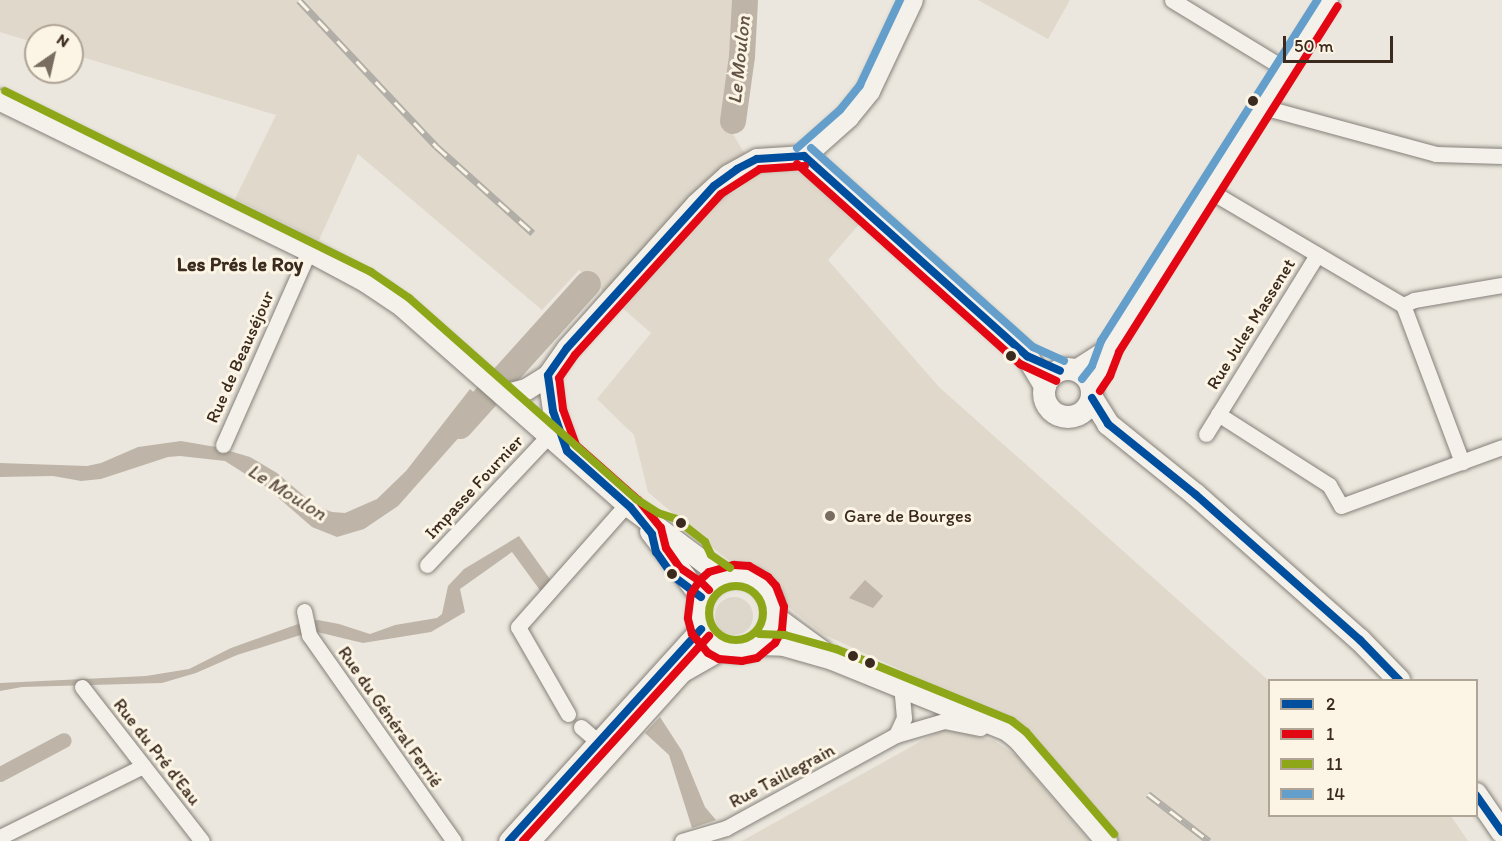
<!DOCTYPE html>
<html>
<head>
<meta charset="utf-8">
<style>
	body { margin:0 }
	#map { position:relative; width:1502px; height:841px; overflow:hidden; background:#ebe7de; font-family:Itim,sans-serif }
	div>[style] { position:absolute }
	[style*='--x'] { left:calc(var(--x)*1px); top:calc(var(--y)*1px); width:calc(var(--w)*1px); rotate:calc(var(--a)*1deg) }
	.built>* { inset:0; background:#dfd8cb }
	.green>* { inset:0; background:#ddd6ca }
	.round { border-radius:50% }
	.water>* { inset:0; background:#beb5a8 }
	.canal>* { height:15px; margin:-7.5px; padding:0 7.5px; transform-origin:7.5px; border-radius:7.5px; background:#beb5a8 }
	.river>* { height:26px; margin:-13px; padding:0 13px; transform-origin:13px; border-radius:13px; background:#beb5a8 }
	.roads { filter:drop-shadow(0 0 2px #858079) drop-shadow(0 0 2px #858079) }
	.minor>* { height:15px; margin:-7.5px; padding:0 7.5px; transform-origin:7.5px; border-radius:7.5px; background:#f4f0ea }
	.tertiary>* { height:18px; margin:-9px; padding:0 9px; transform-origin:9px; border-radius:9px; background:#f4f0ea }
	.secondary>* { height:21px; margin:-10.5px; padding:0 10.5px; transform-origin:10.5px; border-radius:10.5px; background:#f4f0ea }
	.secondary>.ring { margin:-10.5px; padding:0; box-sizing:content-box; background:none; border:21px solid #f4f0ea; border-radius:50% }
	.primary>* { height:22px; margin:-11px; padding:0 11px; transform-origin:11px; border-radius:11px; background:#f4f0ea }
	.primary>.ring { margin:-11px; padding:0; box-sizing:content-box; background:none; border:22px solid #f4f0ea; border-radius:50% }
	.rail>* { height:7px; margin-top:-3.5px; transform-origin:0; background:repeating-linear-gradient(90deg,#fcf5e5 0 14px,#b1ada7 0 28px); box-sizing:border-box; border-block:2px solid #b1ada7 }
	.bus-1>* { height:8px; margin:-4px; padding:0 4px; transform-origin:4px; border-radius:4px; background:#004f9f }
	.bus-2>* { height:8px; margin:-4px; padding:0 4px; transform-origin:4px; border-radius:4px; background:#e30613 }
	.bus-3>* { height:8px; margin:-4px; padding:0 4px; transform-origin:4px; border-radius:4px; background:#8da718 }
	.bus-3>.ring { margin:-4px; padding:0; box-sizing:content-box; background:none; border:8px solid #8da718; border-radius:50% }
	.bus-4>* { height:8px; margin:-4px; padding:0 4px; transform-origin:4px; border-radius:4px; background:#649fcc }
	.dots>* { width:16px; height:16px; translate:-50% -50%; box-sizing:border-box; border:3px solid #fcf5e5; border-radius:50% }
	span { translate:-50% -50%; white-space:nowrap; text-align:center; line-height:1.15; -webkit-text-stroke:6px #fcf5e5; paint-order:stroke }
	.street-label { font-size:18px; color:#3b2a1e }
	.poi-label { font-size:18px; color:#3b2a1e }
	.left { translate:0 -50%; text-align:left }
	.water-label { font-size:20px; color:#625346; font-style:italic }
	.neighbourhood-label { font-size:20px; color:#3b2a1e; font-weight:700 }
	.legend { position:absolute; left:1268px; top:679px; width:210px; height:138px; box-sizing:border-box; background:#fcf5e5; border:2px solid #afa495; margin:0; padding:8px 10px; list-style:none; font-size:18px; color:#3b2a1e }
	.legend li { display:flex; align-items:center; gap:12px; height:30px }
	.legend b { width:30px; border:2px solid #afa495 }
	.north { position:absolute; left:24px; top:24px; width:60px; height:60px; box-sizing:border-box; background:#fcf5e5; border:2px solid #afa495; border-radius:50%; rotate:34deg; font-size:16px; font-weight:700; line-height:24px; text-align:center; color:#3b2a1e }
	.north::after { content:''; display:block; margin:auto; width:21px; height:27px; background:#796c61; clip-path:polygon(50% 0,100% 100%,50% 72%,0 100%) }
	.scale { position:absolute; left:1283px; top:36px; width:110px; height:27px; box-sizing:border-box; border:3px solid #3b2a1e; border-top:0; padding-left:8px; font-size:18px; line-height:21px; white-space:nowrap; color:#3b2a1e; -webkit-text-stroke:4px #fcf5e5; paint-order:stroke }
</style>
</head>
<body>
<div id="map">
	<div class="built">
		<i style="clip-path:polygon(0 0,734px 0,723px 117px,743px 151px,767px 172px,777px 166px,805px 174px,861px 222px,828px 260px,939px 387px,1269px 681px,1270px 816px,1451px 816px,1468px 841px,1119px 841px,1016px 723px,823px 634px,712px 547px,648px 492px,634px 435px,597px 399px,651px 333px,579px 270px,542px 310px,358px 154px,319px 240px,235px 199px,276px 115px,72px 54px,72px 36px,36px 36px,36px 43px,0 32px)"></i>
		<i style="clip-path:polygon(978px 0,1070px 0,1048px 39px)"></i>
		<i style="clip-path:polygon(943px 729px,993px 740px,1017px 756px,1089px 841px,742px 841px)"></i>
	</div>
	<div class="green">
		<i class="round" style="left:715px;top:597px;width:38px;height:38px"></i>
	</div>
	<div class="water">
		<i style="clip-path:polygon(470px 389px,490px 406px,470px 425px,398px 506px,364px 529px,337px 537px,312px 527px,266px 487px,225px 461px,180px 456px,168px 457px,101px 479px,81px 481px,53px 476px,0 477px,0 463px,87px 466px,101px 463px,138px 447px,181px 441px,216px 447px,250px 457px,277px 473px,316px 506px,332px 512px,345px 513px,377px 499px,406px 471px)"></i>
		<i style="clip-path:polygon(519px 536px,552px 582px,542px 593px,512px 552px,460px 589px,465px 612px,431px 632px,363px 643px,313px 631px,237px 655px,196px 673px,162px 683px,22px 687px,0 691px,0 683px,146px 676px,189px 669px,231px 648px,301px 623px,318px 620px,339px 624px,370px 634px,395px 625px,437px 618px,442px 614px,448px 586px,464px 569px)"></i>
		<i style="clip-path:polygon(865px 580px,883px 596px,873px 608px,849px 598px)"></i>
		<i style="clip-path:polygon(660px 717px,682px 751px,705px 807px,716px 820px,692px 828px,669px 755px,645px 733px)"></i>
	</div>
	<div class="canal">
		<i style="--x:0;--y:774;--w:72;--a:-28"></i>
	</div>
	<div class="river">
		<i style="--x:733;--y:121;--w:66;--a:-82.1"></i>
		<i style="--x:742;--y:56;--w:56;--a:-86.9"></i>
		<i style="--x:460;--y:426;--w:191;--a:-48"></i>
	</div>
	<div class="roads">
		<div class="minor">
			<i style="--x:1172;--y:0;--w:132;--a:31.4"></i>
			<i style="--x:1263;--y:105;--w:12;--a:24"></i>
			<i style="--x:1274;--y:110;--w:168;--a:15.2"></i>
			<i style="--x:1436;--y:154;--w:66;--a:1.7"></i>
			<i style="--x:1210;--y:191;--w:224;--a:30.6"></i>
			<i style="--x:1403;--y:305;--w:12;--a:-24"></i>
			<i style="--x:1414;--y:300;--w:89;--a:-9.7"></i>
			<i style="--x:1403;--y:305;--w:168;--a:69.4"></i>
			<i style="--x:1218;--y:414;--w:132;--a:32.6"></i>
			<i style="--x:1329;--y:485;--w:24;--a:60"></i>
			<i style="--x:1341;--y:506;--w:171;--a:-20.1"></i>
			<i style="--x:1206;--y:434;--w:211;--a:-58.2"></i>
			<i style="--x:223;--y:445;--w:212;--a:-66.1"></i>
			<i style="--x:427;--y:565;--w:178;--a:-46.8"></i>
			<i style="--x:304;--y:611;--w:25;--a:78"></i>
			<i style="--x:309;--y:635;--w:252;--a:54.9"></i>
			<i style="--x:82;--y:687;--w:195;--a:52.1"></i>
			<i style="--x:568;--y:714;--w:100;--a:-119.9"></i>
			<i style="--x:518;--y:627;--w:164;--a:-48.5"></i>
			<i style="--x:581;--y:727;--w:23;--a:41"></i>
			<i style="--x:896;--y:735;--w:19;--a:-65"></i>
			<i style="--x:904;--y:718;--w:23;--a:-95"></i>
			<i style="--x:902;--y:695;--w:8;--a:-67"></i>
			<i style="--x:0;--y:837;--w:160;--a:-26.4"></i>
			<i style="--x:682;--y:841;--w:46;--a:-16.5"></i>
			<i style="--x:726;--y:828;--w:194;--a:-28.7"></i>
			<i style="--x:896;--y:735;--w:50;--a:-16.3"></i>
			<i style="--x:944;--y:721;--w:37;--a:11"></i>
		</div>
		<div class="tertiary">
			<i style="--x:1074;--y:370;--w:43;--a:-32.6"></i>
			<i style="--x:1091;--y:385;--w:17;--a:-54"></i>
			<i style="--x:1101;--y:371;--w:26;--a:-69"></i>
			<i style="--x:1110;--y:347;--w:410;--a:-57.7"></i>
		</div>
		<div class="secondary">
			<i style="--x:0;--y:100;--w:344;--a:26"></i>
			<i style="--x:309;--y:251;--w:64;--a:28.2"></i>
			<i style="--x:365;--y:281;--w:45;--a:34"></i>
			<i style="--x:402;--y:306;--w:304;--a:41.4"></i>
			<i style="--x:630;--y:507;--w:117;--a:36.7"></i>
			<i style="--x:548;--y:375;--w:36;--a:82"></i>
			<i style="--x:553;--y:411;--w:39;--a:71"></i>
			<i style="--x:503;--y:395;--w:24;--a:-15"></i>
			<i style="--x:526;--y:389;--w:26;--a:-32"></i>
			<i style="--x:548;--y:375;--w:33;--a:-55"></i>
			<i style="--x:567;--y:348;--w:193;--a:-48.1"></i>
			<i style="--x:696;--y:204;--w:43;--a:-42.2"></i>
			<i style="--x:728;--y:175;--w:33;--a:-29"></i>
			<i style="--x:757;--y:159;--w:47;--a:-3.7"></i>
			<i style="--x:650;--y:531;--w:83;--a:52.3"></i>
			<i class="ring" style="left:698px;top:575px;width:55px;height:55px"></i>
			<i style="--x:774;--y:616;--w:59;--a:36.1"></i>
			<i style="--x:759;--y:644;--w:24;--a:2"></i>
			<i style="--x:783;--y:645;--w:51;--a:15.9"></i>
			<i style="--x:832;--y:659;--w:189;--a:22.1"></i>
			<i style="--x:1007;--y:730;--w:14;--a:39"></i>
			<i style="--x:1018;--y:739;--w:135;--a:49.2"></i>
			<i style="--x:509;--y:841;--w:286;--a:-47.8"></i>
			<i style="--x:529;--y:841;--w:227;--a:-48"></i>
			<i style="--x:681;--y:672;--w:46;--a:-29.9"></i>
		</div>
		<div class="primary">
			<i style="--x:912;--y:0;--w:101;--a:115.3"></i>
			<i style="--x:869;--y:91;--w:33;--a:129"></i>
			<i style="--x:848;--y:117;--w:59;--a:138.4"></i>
			<i style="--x:804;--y:156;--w:300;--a:41.9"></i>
			<i style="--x:1027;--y:356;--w:35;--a:59"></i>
			<i class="ring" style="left:1044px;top:369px;width:26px;height:26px"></i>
			<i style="--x:1092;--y:398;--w:31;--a:58"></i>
			<i style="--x:1108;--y:424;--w:113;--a:38.9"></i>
			<i style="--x:1196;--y:495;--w:219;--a:41.5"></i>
			<i style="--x:1360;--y:640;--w:56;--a:45.7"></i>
			<i style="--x:1476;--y:794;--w:46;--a:55.6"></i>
		</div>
	</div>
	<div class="rail">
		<i style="--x:299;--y:0;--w:200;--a:46.8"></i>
		<i style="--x:436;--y:146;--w:130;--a:41.9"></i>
		<i style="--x:1148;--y:794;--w:77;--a:37.6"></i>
	</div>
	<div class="bus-1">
		<i style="--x:804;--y:156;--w:300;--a:41.9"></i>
		<i style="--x:1027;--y:356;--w:36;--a:24"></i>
		<i style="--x:1092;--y:398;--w:31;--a:58"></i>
		<i style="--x:1108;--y:424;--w:113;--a:38.9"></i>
		<i style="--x:1196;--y:495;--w:219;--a:41.5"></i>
		<i style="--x:1360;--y:640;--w:56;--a:45.7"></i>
		<i style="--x:701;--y:597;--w:35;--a:-143"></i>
		<i style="--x:673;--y:576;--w:29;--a:-125"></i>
		<i style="--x:656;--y:552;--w:18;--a:-103"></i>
		<i style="--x:652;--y:534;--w:35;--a:-129"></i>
		<i style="--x:630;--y:507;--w:84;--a:-138.4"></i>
		<i style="--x:567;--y:451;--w:42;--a:-109.3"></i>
		<i style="--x:553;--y:411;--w:36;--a:-98"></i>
		<i style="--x:548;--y:375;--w:33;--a:-55"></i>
		<i style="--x:567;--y:348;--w:219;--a:-47.8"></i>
		<i style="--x:714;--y:186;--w:29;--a:-36"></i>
		<i style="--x:737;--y:169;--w:22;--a:-27"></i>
		<i style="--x:757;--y:159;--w:47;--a:-3.7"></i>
		<i style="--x:1476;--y:795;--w:45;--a:54.9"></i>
		<i style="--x:509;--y:841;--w:286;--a:-47.8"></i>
	</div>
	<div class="bus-2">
		<i style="--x:797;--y:164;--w:300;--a:41.9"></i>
		<i style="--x:1020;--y:364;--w:40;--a:25"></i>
		<i style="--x:1100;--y:391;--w:18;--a:-56"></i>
		<i style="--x:1110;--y:376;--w:26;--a:-69"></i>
		<i style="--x:1119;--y:352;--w:409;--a:-57.7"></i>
		<i style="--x:709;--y:590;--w:11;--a:-135"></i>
		<i style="--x:701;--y:582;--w:25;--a:-146"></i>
		<i style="--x:680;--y:568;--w:24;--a:-125"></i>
		<i style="--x:666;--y:548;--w:21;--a:-104"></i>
		<i style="--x:661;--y:528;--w:36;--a:-129"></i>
		<i style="--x:638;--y:500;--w:83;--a:-138.4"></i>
		<i style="--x:576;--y:445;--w:38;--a:-110"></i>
		<i style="--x:563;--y:409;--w:31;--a:-97"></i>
		<i style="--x:559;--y:378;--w:28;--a:-55"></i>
		<i style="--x:575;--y:355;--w:217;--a:-47.8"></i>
		<i style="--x:721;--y:194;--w:46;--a:-32.7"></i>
		<i style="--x:760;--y:169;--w:45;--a:-3.8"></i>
		<i style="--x:688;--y:617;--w:23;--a:-83"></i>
		<i style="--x:691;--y:594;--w:15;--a:-58"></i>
		<i style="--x:699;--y:581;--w:13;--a:-42"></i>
		<i style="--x:709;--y:572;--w:26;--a:-16"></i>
		<i style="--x:734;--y:565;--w:15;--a:4"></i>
		<i style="--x:749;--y:566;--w:22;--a:30"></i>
		<i style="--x:768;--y:577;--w:12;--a:48"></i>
		<i style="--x:776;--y:586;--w:22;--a:69"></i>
		<i style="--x:784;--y:607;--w:23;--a:95"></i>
		<i style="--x:782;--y:630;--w:15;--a:118"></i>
		<i style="--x:775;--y:643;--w:23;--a:140"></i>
		<i style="--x:757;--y:658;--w:15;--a:169"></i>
		<i style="--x:742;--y:661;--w:23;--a:-175"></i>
		<i style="--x:719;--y:659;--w:13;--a:-151"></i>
		<i style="--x:708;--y:653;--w:25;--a:-130"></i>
		<i style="--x:692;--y:634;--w:16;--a:-105"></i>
		<i style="--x:523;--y:841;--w:277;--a:-47.8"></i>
	</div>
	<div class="bus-3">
		<i style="--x:5;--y:91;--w:408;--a:26.3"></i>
		<i style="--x:371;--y:272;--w:46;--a:34.4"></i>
		<i style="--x:409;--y:298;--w:303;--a:41.5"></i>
		<i style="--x:636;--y:499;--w:26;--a:32"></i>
		<i style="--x:658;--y:513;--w:19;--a:18"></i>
		<i style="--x:676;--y:519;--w:37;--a:38"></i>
		<i style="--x:705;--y:542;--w:14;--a:65"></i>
		<i style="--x:711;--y:555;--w:23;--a:34"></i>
		<i class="ring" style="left:709px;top:586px;width:46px;height:46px"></i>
		<i style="--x:759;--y:634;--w:26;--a:2"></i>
		<i style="--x:785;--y:635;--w:53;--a:15.4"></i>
		<i style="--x:836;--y:649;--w:190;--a:22.2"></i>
		<i style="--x:1012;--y:721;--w:18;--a:38"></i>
		<i style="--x:1026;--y:732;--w:135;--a:49.2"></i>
	</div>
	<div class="bus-4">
		<i style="--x:797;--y:148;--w:57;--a:-41.5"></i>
		<i style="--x:840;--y:110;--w:32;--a:-51"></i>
		<i style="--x:860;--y:85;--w:94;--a:-64.8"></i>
		<i style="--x:811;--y:148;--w:298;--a:41.9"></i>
		<i style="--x:1033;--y:347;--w:34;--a:24"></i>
		<i style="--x:1082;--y:379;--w:16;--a:-52"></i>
		<i style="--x:1092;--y:366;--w:27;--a:-70"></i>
		<i style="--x:1101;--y:341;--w:404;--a:-57.6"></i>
	</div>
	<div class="dots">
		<i style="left:1253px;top:101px;background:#3b2a1e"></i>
		<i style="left:1011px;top:356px;background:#3b2a1e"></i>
		<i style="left:830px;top:516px;background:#796c61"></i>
		<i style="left:681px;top:523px;background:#3b2a1e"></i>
		<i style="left:672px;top:574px;background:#3b2a1e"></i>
		<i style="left:853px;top:656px;background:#3b2a1e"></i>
		<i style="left:870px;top:663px;background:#3b2a1e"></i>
	</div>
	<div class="street-label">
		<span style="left:1251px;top:324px;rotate:-58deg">Rue Jules Massenet</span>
		<span style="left:240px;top:357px;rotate:-66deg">Rue de Beauséjour</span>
		<span style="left:474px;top:487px;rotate:-47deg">Impasse Fournier</span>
		<span style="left:390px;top:717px;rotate:55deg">Rue du Général Ferrié</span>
		<span style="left:157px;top:752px;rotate:52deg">Rue du Pré d'Eau</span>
		<span style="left:782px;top:776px;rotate:-28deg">Rue Taillegrain</span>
	</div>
	<div class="poi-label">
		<span class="left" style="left:844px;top:516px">Gare de Bourges</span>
	</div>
	<div class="water-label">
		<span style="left:739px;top:60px;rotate:-84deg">Le Moulon</span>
		<span style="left:287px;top:492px;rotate:32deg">Le Moulon</span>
	</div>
	<div class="neighbourhood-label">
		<span style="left:240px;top:264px">Les Prés le Roy</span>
	</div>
	<ul class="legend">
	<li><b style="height:8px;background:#004f9f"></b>2</li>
	<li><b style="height:8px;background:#e30613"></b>1</li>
	<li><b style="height:8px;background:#8da718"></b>11</li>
	<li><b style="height:8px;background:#649fcc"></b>14</li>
	</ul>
	<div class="north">N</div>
	<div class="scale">50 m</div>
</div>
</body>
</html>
